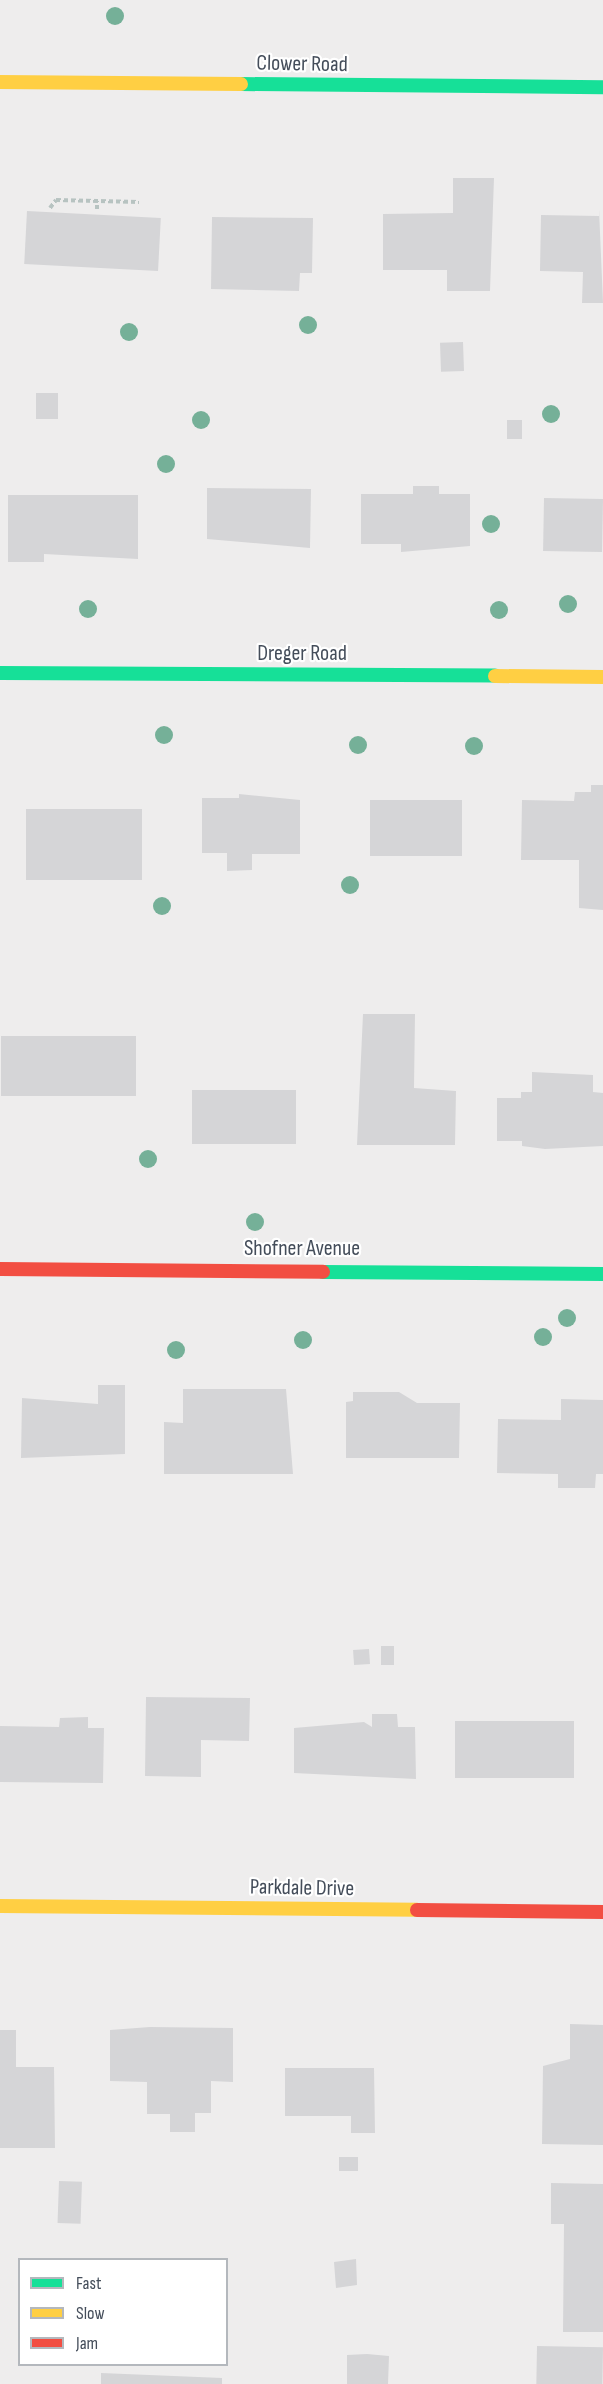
<!DOCTYPE html>
<html>
<head>
<meta charset="utf-8">
<style>
	body { margin:0 }
	#map { position:relative; width:603px; height:2384px; overflow:hidden; background:#eeeded; font-family:"Sofia Sans Condensed",sans-serif }
	div>[style] { position:absolute }
	[style*='--x'] { left:calc(var(--x)*1px); top:calc(var(--y)*1px); width:calc(var(--w)*1px); rotate:calc(var(--a)*1deg) }
	.building>* { inset:0; background:#d5d5d7; transform-origin:0 0 }
	.path>* { height:4px; margin-top:-2px; transform-origin:0; background:repeating-linear-gradient(90deg,#b7c3c1 0 4.5px,transparent 0 7.5px) }
	.fast>* { height:14px; margin:-7px; padding:0 7px; transform-origin:7px; border-radius:7px; background:#16e098 }
	.slow>* { height:14px; margin:-7px; padding:0 7px; transform-origin:7px; border-radius:7px; background:#ffcf43 }
	.jam>* { height:14px; margin:-7px; padding:0 7px; transform-origin:7px; border-radius:7px; background:#f24e42 }
	.trees>* { width:18px; height:18px; margin:-9px; border-radius:50%; background:#75b098 }
	span { translate:-50% -50%; white-space:nowrap; text-align:center; line-height:1.15; -webkit-text-stroke:4.5px #fff; paint-order:stroke }
	.street-label { font-size:22px; color:#444d5a }
	.legend { position:absolute; left:18px; top:2258px; width:210px; height:108px; box-sizing:border-box; background:#fff; border:2px solid #b4b8bd; margin:0; padding:8px 10px; list-style:none; font-size:18px; color:#444d5a }
	.legend li { display:flex; align-items:center; gap:12px; height:30px }
	.legend b { width:30px; border:2px solid #b4b8bd }
</style>
</head>
<body>
<div id="map">
	<div class="building">
		<i style="clip-path:polygon(453px 178px,494px 178px,490px 291px,447px 291px,447px 270px,383px 270px,383px 214px,453px 213px)"></i>
		<i style="clip-path:polygon(599px 209px,603px 303px,582px 303px,583px 272px,540px 271px,541px 215px,599px 216px)"></i>
		<i style="left:27px;top:211px;width:134px;height:53px;rotate:3deg"></i>
		<i style="clip-path:polygon(212px 217px,313px 218px,312px 273px,300px 273px,299px 291px,211px 289px)"></i>
		<i style="left:463px;top:342px;width:29px;height:23px;rotate:88deg"></i>
		<i style="left:36px;top:393px;width:22px;height:26px"></i>
		<i style="left:507px;top:420px;width:15px;height:19px"></i>
		<i style="clip-path:polygon(413px 486px,439px 486px,439px 494px,470px 494px,470px 546px,401px 552px,401px 544px,361px 544px,361px 494px,413px 494px)"></i>
		<i style="clip-path:polygon(207px 488px,311px 489px,310px 548px,207px 539px)"></i>
		<i style="clip-path:polygon(8px 495px,138px 495px,138px 559px,44px 554px,44px 562px,8px 562px)"></i>
		<i style="left:544px;top:498px;width:59px;height:53px;rotate:1deg"></i>
		<i style="clip-path:polygon(591px 785px,603px 785px,603px 910px,579px 908px,579px 860px,521px 860px,522px 800px,574px 801px,575px 792px,591px 792px)"></i>
		<i style="clip-path:polygon(239px 794px,300px 800px,300px 854px,252px 854px,252px 870px,227px 871px,227px 853px,202px 853px,202px 798px,239px 798px)"></i>
		<i style="left:370px;top:800px;width:92px;height:56px"></i>
		<i style="left:26px;top:809px;width:116px;height:71px"></i>
		<i style="clip-path:polygon(363px 1014px,415px 1014px,414px 1088px,456px 1091px,455px 1145px,357px 1145px)"></i>
		<i style="left:136px;top:1036px;width:60px;height:135px;rotate:90deg"></i>
		<i style="clip-path:polygon(532px 1072px,593px 1075px,593px 1092px,603px 1093px,603px 1146px,545px 1149px,522px 1146px,522px 1141px,497px 1141px,497px 1098px,521px 1098px,521px 1092px,532px 1092px)"></i>
		<i style="left:192px;top:1090px;width:104px;height:54px"></i>
		<i style="clip-path:polygon(98px 1385px,125px 1385px,125px 1454px,21px 1458px,22px 1398px,98px 1404px)"></i>
		<i style="clip-path:polygon(183px 1389px,286px 1389px,293px 1474px,164px 1474px,164px 1422px,183px 1423px)"></i>
		<i style="clip-path:polygon(353px 1392px,399px 1392px,417px 1403px,460px 1403px,459px 1458px,346px 1458px,346px 1402px,353px 1401px)"></i>
		<i style="clip-path:polygon(561px 1399px,603px 1400px,603px 1474px,596px 1474px,595px 1488px,558px 1488px,558px 1474px,497px 1473px,498px 1419px,561px 1420px)"></i>
		<i style="left:381px;top:1646px;width:13px;height:19px"></i>
		<i style="left:369px;top:1649px;width:15px;height:16px;rotate:86deg"></i>
		<i style="clip-path:polygon(146px 1697px,250px 1698px,249px 1741px,201px 1740px,201px 1777px,145px 1776px)"></i>
		<i style="clip-path:polygon(372px 1714px,397px 1714px,398px 1727px,415px 1727px,416px 1779px,294px 1773px,294px 1728px,364px 1722px,372px 1727px)"></i>
		<i style="clip-path:polygon(88px 1717px,88px 1728px,104px 1728px,103px 1783px,0 1782px,0 1726px,59px 1727px,60px 1718px)"></i>
		<i style="left:574px;top:1721px;width:57px;height:119px;rotate:90deg"></i>
		<i style="clip-path:polygon(570px 2024px,603px 2025px,603px 2145px,542px 2144px,543px 2066px,570px 2059px)"></i>
		<i style="clip-path:polygon(150px 2027px,233px 2028px,233px 2082px,211px 2081px,211px 2113px,195px 2113px,195px 2132px,170px 2132px,170px 2114px,147px 2114px,147px 2082px,110px 2081px,110px 2030px)"></i>
		<i style="clip-path:polygon(0 2030px,16px 2030px,16px 2067px,54px 2067px,55px 2148px,0 2148px)"></i>
		<i style="clip-path:polygon(285px 2068px,374px 2068px,375px 2133px,351px 2133px,351px 2116px,285px 2116px)"></i>
		<i style="left:339px;top:2157px;width:19px;height:14px"></i>
		<i style="left:59px;top:2181px;width:23px;height:42px;rotate:2deg"></i>
		<i style="clip-path:polygon(551px 2183px,603px 2184px,603px 2332px,563px 2332px,564px 2224px,551px 2224px)"></i>
		<i style="clip-path:polygon(356px 2259px,357px 2285px,336px 2288px,334px 2262px)"></i>
		<i style="left:537px;top:2346px;width:66px;height:38px;rotate:1deg"></i>
		<i style="clip-path:polygon(367px 2354px,389px 2356px,388px 2384px,347px 2384px,347px 2355px)"></i>
		<i style="clip-path:polygon(101px 2373px,222px 2378px,222px 2384px,101px 2384px)"></i>
	</div>
	<div class="path">
		<i style="--x:50;--y:208;--w:10;--a:-53"></i>
		<i style="--x:56;--y:200;--w:83;--a:1.4"></i>
		<i style="--x:97;--y:209;--w:8;--a:-90"></i>
	</div>
	<div class="fast">
		<i style="--x:241;--y:84;--w:362;--a:0.5"></i>
		<i style="--x:0;--y:673;--w:495;--a:0.3"></i>
		<i style="--x:323;--y:1272;--w:280;--a:0.4"></i>
	</div>
	<div class="slow">
		<i style="--x:0;--y:82;--w:241;--a:0.5"></i>
		<i style="--x:495;--y:676;--w:108;--a:0.5"></i>
		<i style="--x:0;--y:1906;--w:417;--a:0.5"></i>
	</div>
	<div class="jam">
		<i style="--x:0;--y:1269;--w:323;--a:0.5"></i>
		<i style="--x:417;--y:1910;--w:186;--a:0.6"></i>
	</div>
	<div class="trees">
		<i style="left:115px;top:16px"></i>
		<i style="left:308px;top:325px"></i>
		<i style="left:129px;top:332px"></i>
		<i style="left:551px;top:414px"></i>
		<i style="left:201px;top:420px"></i>
		<i style="left:166px;top:464px"></i>
		<i style="left:491px;top:524px"></i>
		<i style="left:568px;top:604px"></i>
		<i style="left:88px;top:609px"></i>
		<i style="left:499px;top:610px"></i>
		<i style="left:164px;top:735px"></i>
		<i style="left:358px;top:745px"></i>
		<i style="left:474px;top:746px"></i>
		<i style="left:350px;top:885px"></i>
		<i style="left:162px;top:906px"></i>
		<i style="left:148px;top:1159px"></i>
		<i style="left:255px;top:1222px"></i>
		<i style="left:567px;top:1318px"></i>
		<i style="left:543px;top:1337px"></i>
		<i style="left:303px;top:1340px"></i>
		<i style="left:176px;top:1350px"></i>
	</div>
	<div class="street-label">
		<span style="left:302px;top:64px;rotate:1deg">Clower Road</span>
		<span style="left:302px;top:654px">Dreger Road</span>
		<span style="left:302px;top:1249px">Shofner Avenue</span>
		<span style="left:302px;top:1888px;rotate:1deg">Parkdale Drive</span>
	</div>
	<ul class="legend">
	<li><b style="height:8px;background:#16e098"></b>Fast</li>
	<li><b style="height:8px;background:#ffcf43"></b>Slow</li>
	<li><b style="height:8px;background:#f24e42"></b>Jam</li>
	</ul>
</div>
</body>
</html>
